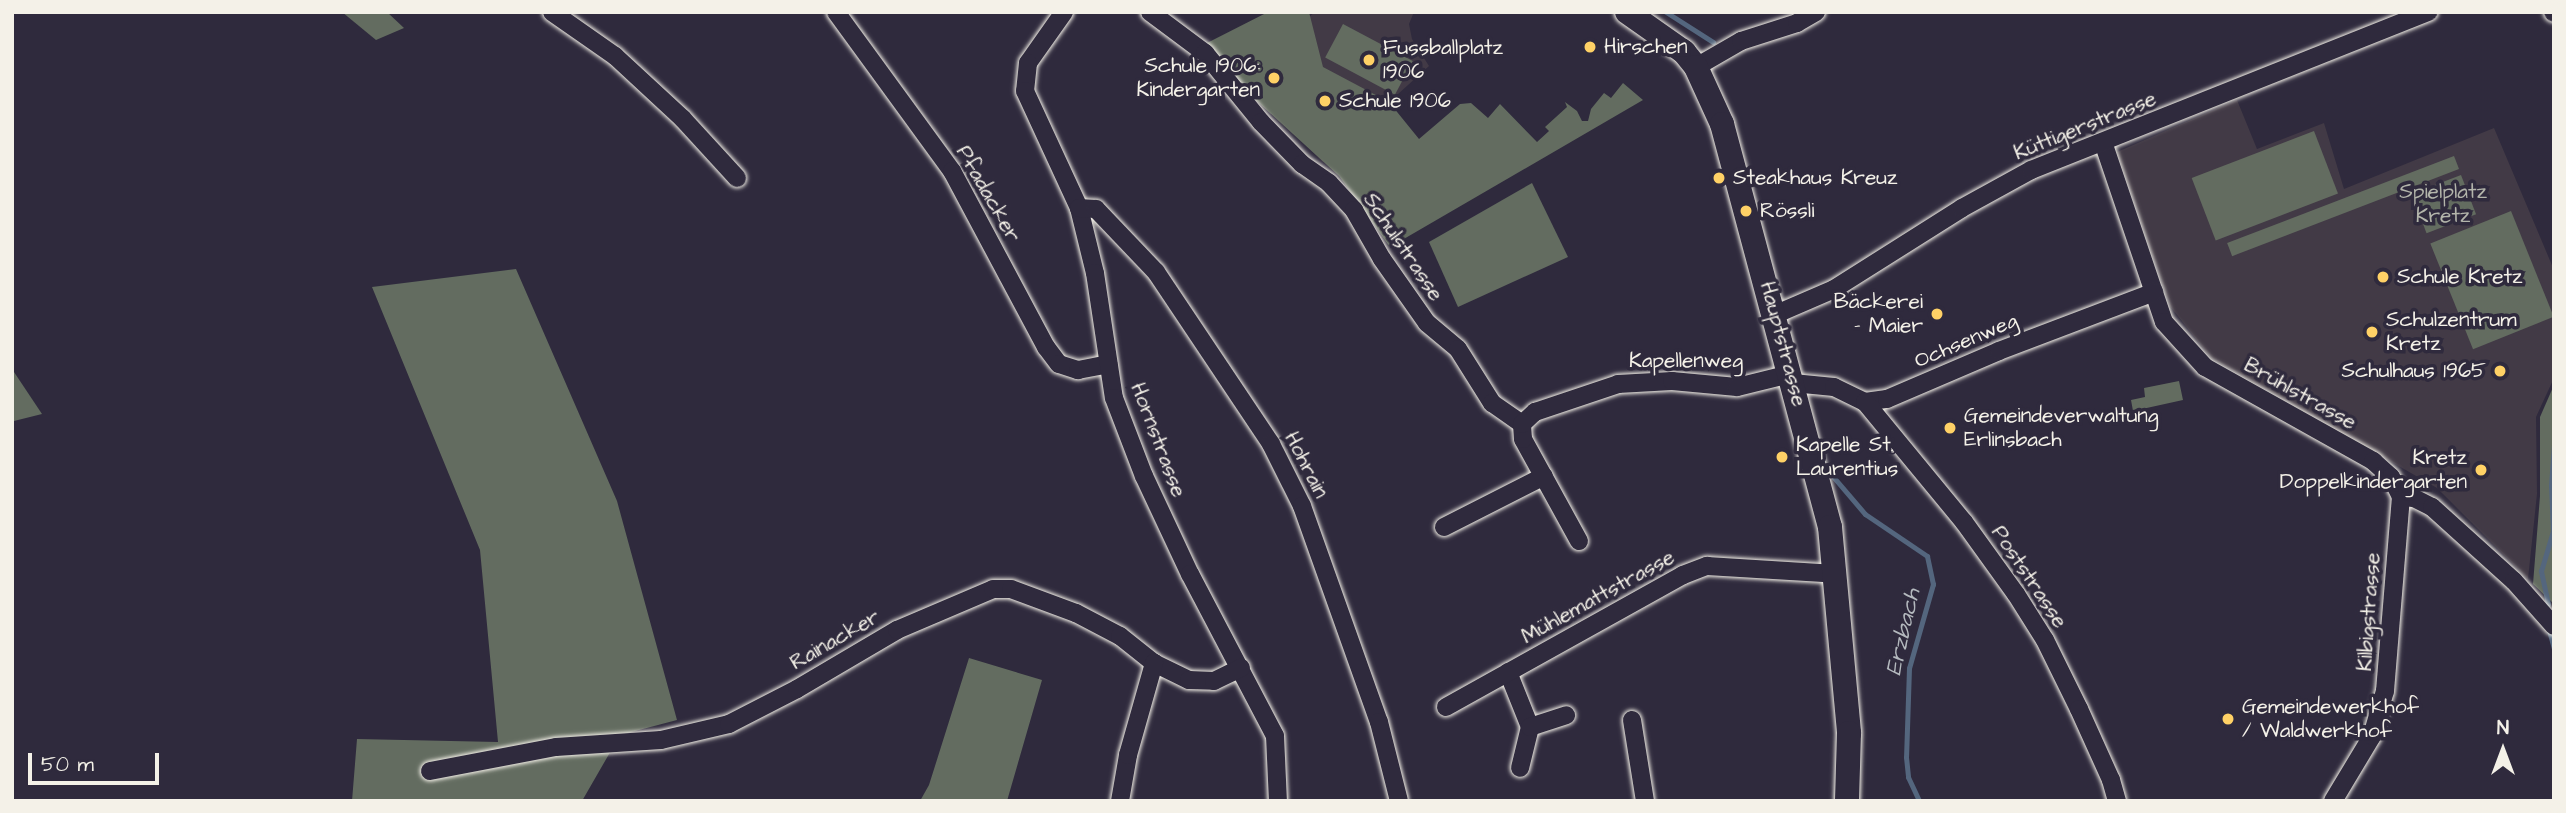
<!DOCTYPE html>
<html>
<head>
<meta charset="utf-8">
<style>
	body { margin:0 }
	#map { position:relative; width:2566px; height:813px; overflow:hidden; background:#2f2a3d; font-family:"Architects Daughter",sans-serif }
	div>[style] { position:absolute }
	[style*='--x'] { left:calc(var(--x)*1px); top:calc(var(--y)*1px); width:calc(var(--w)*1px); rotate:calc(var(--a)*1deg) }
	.built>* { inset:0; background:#423a46 }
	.green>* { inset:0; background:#636c60; transform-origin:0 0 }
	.stream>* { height:5px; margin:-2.5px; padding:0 2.5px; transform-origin:2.5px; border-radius:2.5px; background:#54667e }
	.roads { filter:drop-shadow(0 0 2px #f4f1e8) drop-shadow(0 0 2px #f4f1e8) }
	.minor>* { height:18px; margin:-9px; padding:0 9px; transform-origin:9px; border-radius:9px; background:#2f2a3d }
	.secondary>* { height:24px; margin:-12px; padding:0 12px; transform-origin:12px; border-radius:12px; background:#2f2a3d }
	.dots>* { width:19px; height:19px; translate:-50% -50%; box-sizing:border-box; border:4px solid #2f2a3d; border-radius:50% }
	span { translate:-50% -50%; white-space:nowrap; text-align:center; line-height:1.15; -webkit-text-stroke:7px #2f2a3d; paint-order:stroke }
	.poi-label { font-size:21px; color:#f4f1e8 }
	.left { translate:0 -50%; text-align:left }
	.right { translate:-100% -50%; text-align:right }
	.street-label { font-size:21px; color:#f4f1e8 }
	.park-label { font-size:21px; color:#b3b5ab }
	.water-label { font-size:23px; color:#b4b9be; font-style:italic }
	.frame { position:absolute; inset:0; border:14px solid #f4f1e8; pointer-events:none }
	.north { position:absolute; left:2468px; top:715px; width:70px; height:70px; -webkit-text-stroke:5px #2f2a3d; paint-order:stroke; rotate:0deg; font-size:19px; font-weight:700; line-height:28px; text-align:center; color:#f4f1e8 }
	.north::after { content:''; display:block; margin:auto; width:24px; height:32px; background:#f4f1e8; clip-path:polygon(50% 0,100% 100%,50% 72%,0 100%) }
	.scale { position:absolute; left:28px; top:753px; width:131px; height:32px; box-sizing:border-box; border:4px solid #f4f1e8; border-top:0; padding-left:9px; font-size:21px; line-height:24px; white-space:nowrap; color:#f4f1e8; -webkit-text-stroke:5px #2f2a3d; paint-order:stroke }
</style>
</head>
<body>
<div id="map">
	<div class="built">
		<i style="clip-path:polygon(1315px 12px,1414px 12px,1409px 24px,1412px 39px,1429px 66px,1323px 162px,1235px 75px)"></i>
		<i style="clip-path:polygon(2237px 100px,2257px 149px,2324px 123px,2344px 189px,2494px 128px,2554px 270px,2554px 378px,2536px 417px,2537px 494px,2528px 579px,2437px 488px,2211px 358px,2170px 306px,2117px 152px)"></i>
	</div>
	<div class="green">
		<i style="clip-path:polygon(342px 12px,387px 12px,404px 28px,376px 40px)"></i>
		<i style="clip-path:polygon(1268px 12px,1309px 12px,1323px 67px,1389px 102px,1419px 139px,1460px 104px,1471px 103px,1488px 118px,1500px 104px,1537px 142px,1549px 131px,1545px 127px,1567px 107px,1565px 102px,1577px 111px,1582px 121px,1588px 121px,1591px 109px,1604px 93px,1611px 98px,1623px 83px,1643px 100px,1390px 247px,1339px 176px,1248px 93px,1207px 43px)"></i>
		<i style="left:1343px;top:24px;width:79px;height:38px;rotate:28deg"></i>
		<i style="left:2314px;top:131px;width:67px;height:131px;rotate:69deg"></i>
		<i style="left:2454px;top:156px;width:14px;height:243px;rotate:69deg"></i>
		<i style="left:2461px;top:175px;width:42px;height:53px;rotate:69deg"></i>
		<i style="clip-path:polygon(1532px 183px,1568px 257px,1458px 307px,1429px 242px)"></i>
		<i style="left:2511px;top:211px;width:114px;height:87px;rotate:68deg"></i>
		<i style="clip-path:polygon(516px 269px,617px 501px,677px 720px,620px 735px,582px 801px,352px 801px,357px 739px,498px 742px,480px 550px,372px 287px)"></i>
		<i style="clip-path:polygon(12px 369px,42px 414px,14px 421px,12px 418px)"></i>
		<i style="clip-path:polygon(2179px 381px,2183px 400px,2133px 411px,2131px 400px,2145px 397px,2144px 388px)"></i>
		<i style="clip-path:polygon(2554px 385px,2554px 604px,2533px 584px,2540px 496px,2540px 417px)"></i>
		<i style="clip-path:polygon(969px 658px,1042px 680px,1007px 801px,920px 801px,929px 785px)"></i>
	</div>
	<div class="stream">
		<i style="--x:1666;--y:12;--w:56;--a:32.6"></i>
		<i style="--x:2554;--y:423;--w:18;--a:90"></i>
		<i style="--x:1830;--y:473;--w:54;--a:49.5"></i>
		<i style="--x:1865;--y:514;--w:75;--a:34.1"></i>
		<i style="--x:1927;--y:556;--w:29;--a:78"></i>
		<i style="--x:1933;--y:584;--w:87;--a:105.9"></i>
		<i style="--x:1909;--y:668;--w:89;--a:91.9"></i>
		<i style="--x:1906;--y:757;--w:20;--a:84"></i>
		<i style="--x:1908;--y:777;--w:26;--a:65"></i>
		<i style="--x:2548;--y:604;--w:34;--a:-102"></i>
		<i style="--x:2541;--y:571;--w:42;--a:-73.3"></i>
		<i style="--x:2553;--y:531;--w:46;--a:-92.5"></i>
		<i style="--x:2551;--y:485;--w:40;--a:-85.7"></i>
		<i style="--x:2549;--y:630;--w:20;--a:75"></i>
	</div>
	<div class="roads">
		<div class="minor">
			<i style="--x:552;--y:12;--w:77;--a:34.9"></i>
			<i style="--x:615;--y:56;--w:93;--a:42.8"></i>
			<i style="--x:683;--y:119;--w:80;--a:47.5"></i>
			<i style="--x:836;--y:12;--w:197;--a:53.9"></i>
			<i style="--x:952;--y:171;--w:200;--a:61.9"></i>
			<i style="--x:1046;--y:347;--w:21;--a:53"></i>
			<i style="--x:1059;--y:364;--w:20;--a:18"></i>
			<i style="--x:1078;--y:370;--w:31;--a:-11"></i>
			<i style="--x:1064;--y:12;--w:62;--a:125.2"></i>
			<i style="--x:1028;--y:63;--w:28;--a:96"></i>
			<i style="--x:1025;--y:91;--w:129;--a:65.2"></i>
			<i style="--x:1079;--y:208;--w:67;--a:76.2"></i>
			<i style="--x:1095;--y:273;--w:126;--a:81.4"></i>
			<i style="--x:1114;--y:398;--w:84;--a:69"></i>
			<i style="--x:1144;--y:476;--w:108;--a:64.9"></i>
			<i style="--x:1190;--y:574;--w:183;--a:62.3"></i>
			<i style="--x:1275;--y:736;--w:65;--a:87.4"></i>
			<i style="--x:1150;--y:12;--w:69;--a:36.7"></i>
			<i style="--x:1205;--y:53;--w:89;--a:50.9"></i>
			<i style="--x:1261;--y:122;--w:59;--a:45.7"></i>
			<i style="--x:1302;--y:164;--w:33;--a:35"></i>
			<i style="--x:1329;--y:183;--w:37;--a:47"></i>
			<i style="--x:1354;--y:210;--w:56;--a:60.3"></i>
			<i style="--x:1382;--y:259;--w:78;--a:54.9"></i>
			<i style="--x:1427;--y:323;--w:40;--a:40"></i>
			<i style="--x:1458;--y:349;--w:64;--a:57.8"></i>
			<i style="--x:1492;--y:403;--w:37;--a:35"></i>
			<i style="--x:2553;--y:12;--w:1;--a:45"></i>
			<i style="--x:1696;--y:67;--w:52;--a:-30"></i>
			<i style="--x:1741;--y:41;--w:59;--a:-17.8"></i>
			<i style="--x:1797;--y:23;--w:22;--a:-30"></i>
			<i style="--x:2103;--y:142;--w:190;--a:71.3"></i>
			<i style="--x:2164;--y:322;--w:61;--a:47.7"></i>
			<i style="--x:2205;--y:367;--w:193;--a:29.2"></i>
			<i style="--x:2373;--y:461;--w:24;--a:42"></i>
			<i style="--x:2391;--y:477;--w:22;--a:63"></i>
			<i style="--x:2401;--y:497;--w:13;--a:4"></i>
			<i style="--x:2414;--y:498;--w:20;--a:27"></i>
			<i style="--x:2432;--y:507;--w:110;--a:42.1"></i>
			<i style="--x:2514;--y:581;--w:60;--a:48.4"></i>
			<i style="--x:1079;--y:208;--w:17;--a:3"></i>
			<i style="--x:1096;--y:209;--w:87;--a:46.4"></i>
			<i style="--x:1156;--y:272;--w:207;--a:56.2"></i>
			<i style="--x:1271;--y:444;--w:69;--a:63.4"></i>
			<i style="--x:1302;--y:506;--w:229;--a:70.4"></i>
			<i style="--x:1379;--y:722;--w:81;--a:75.8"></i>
			<i style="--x:1774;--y:315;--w:65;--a:-23.4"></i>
			<i style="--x:1834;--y:289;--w:151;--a:-32.3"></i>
			<i style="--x:1962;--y:208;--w:79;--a:-28.8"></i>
			<i style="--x:2031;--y:170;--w:428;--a:-21.7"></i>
			<i style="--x:1793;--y:383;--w:41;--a:5.6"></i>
			<i style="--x:1834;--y:387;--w:34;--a:26"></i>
			<i style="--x:1865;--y:402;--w:22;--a:-8"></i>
			<i style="--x:1887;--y:399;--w:122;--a:-23.2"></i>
			<i style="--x:1999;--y:351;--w:166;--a:-20.8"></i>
			<i style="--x:1865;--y:402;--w:156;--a:50.5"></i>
			<i style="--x:1964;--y:522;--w:89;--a:54.2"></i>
			<i style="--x:2016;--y:594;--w:54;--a:57.8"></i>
			<i style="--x:2045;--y:640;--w:77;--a:63.8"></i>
			<i style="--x:2079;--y:709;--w:78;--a:65.7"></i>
			<i style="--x:2111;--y:780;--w:22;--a:74"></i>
			<i style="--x:1444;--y:527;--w:112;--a:-27"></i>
			<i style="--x:1579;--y:541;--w:116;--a:-118.8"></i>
			<i style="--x:1523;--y:439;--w:15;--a:-94"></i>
			<i style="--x:1522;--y:424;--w:18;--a:-43"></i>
			<i style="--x:1535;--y:412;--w:88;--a:-18.6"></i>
			<i style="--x:1618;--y:384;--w:54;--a:-3.2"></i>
			<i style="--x:1672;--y:381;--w:65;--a:5.3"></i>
			<i style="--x:1737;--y:387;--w:55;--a:-13.8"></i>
			<i style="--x:1508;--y:672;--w:59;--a:68.2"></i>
			<i style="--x:1530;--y:727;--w:42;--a:103.7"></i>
			<i style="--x:1446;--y:707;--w:271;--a:-29.1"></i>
			<i style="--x:1683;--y:575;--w:26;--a:-21"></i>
			<i style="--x:1707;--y:566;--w:129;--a:3.5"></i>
			<i style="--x:1632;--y:720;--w:82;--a:80.9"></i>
			<i style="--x:1530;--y:727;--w:38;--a:-18"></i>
			<i style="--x:430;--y:771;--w:128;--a:-10.8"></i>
			<i style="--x:556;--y:747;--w:105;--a:-3.8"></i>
			<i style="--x:661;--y:740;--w:70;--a:-13.2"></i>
			<i style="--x:729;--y:724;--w:76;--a:-27.2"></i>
			<i style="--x:797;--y:689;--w:116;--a:-30.5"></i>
			<i style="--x:897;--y:630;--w:104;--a:-23.1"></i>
			<i style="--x:993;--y:589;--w:18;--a:0"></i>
			<i style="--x:1011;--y:589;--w:69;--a:20.3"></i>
			<i style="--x:1076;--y:613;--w:50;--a:27.6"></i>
			<i style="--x:1120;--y:636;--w:43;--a:38.5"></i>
			<i style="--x:1154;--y:663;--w:39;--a:26"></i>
			<i style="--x:1189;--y:680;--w:25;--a:2"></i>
			<i style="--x:1214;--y:681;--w:30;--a:-26"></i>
			<i style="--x:1120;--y:801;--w:47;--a:-80.1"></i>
			<i style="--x:1128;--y:755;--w:96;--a:-74.2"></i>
			<i style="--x:2333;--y:801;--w:76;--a:-59"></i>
			<i style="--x:2372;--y:736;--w:47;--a:-73.9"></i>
			<i style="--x:2385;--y:691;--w:195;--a:-85.3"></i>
		</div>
		<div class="secondary">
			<i style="--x:1627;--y:12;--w:70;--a:35.1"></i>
			<i style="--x:1684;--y:52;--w:19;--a:51"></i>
			<i style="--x:1696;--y:67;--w:63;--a:65.5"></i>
			<i style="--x:1722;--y:124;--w:417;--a:75"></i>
			<i style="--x:1830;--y:527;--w:207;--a:84.7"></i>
			<i style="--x:1849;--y:733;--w:68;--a:91.7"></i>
		</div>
	</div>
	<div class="dots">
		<i style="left:1590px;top:47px;background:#ffd166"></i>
		<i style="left:1369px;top:60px;background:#ffd166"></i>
		<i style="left:1274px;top:78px;background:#ffd166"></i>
		<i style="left:1325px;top:101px;background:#ffd166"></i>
		<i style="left:1719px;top:178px;background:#ffd166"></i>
		<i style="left:1746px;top:211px;background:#ffd166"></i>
		<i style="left:2383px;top:277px;background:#ffd166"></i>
		<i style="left:1937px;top:314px;background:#ffd166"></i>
		<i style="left:2372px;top:332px;background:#ffd166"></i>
		<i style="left:2500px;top:371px;background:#ffd166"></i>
		<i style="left:1950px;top:428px;background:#ffd166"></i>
		<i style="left:1782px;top:457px;background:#ffd166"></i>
		<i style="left:2481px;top:470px;background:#ffd166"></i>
		<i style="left:2228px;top:719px;background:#ffd166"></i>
	</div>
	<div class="poi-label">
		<span class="left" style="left:1604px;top:47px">Hirschen</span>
		<span class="left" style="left:1383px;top:60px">Fussballplatz<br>1906</span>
		<span class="right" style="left:1260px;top:78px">Schule 1906:<br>Kindergarten</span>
		<span class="left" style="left:1339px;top:101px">Schule 1906</span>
		<span class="left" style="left:1733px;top:178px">Steakhaus Kreuz</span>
		<span class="left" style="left:1760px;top:211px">Rössli</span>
		<span class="left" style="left:2397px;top:277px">Schule Kretz</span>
		<span class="right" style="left:1923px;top:314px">Bäckerei<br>- Maier</span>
		<span class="left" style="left:2386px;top:332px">Schulzentrum<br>Kretz</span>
		<span class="right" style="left:2486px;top:371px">Schulhaus 1965</span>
		<span class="left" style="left:1964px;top:428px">Gemeindeverwaltung<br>Erlinsbach</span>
		<span class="left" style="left:1796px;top:457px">Kapelle St.<br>Laurentius</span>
		<span class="right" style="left:2467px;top:470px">Kretz<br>Doppelkindergarten</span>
		<span class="left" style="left:2242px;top:719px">Gemeindewerkhof<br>/ Waldwerkhof</span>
	</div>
	<div class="street-label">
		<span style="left:2085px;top:126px;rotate:-22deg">Küttigerstrasse</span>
		<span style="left:988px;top:194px;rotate:60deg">Pfadacker</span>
		<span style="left:1403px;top:247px;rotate:56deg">Schulstrasse</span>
		<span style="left:1966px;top:341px;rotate:-23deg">Ochsenweg</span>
		<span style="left:1783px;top:344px;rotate:75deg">Hauptstrasse</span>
		<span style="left:1686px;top:361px">Kapellenweg</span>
		<span style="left:2300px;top:394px;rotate:29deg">Brühlstrasse</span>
		<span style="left:1158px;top:440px;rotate:69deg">Hornstrasse</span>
		<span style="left:1306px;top:465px;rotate:63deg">Hohrain</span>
		<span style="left:2029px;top:577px;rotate:56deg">Poststrasse</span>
		<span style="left:1598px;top:597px;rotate:-29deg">Mühlemattstrasse</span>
		<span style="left:2369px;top:612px;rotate:-86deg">Kilbigstrasse</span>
		<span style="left:835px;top:640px;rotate:-30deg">Rainacker</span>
	</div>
	<div class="park-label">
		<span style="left:2443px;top:204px">Spielplatz<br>Kretz</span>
	</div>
	<div class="water-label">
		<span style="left:1903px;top:632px;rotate:-77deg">Erzbach</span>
	</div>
	<div class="frame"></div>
	<div class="north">N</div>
	<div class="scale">50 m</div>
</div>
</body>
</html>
